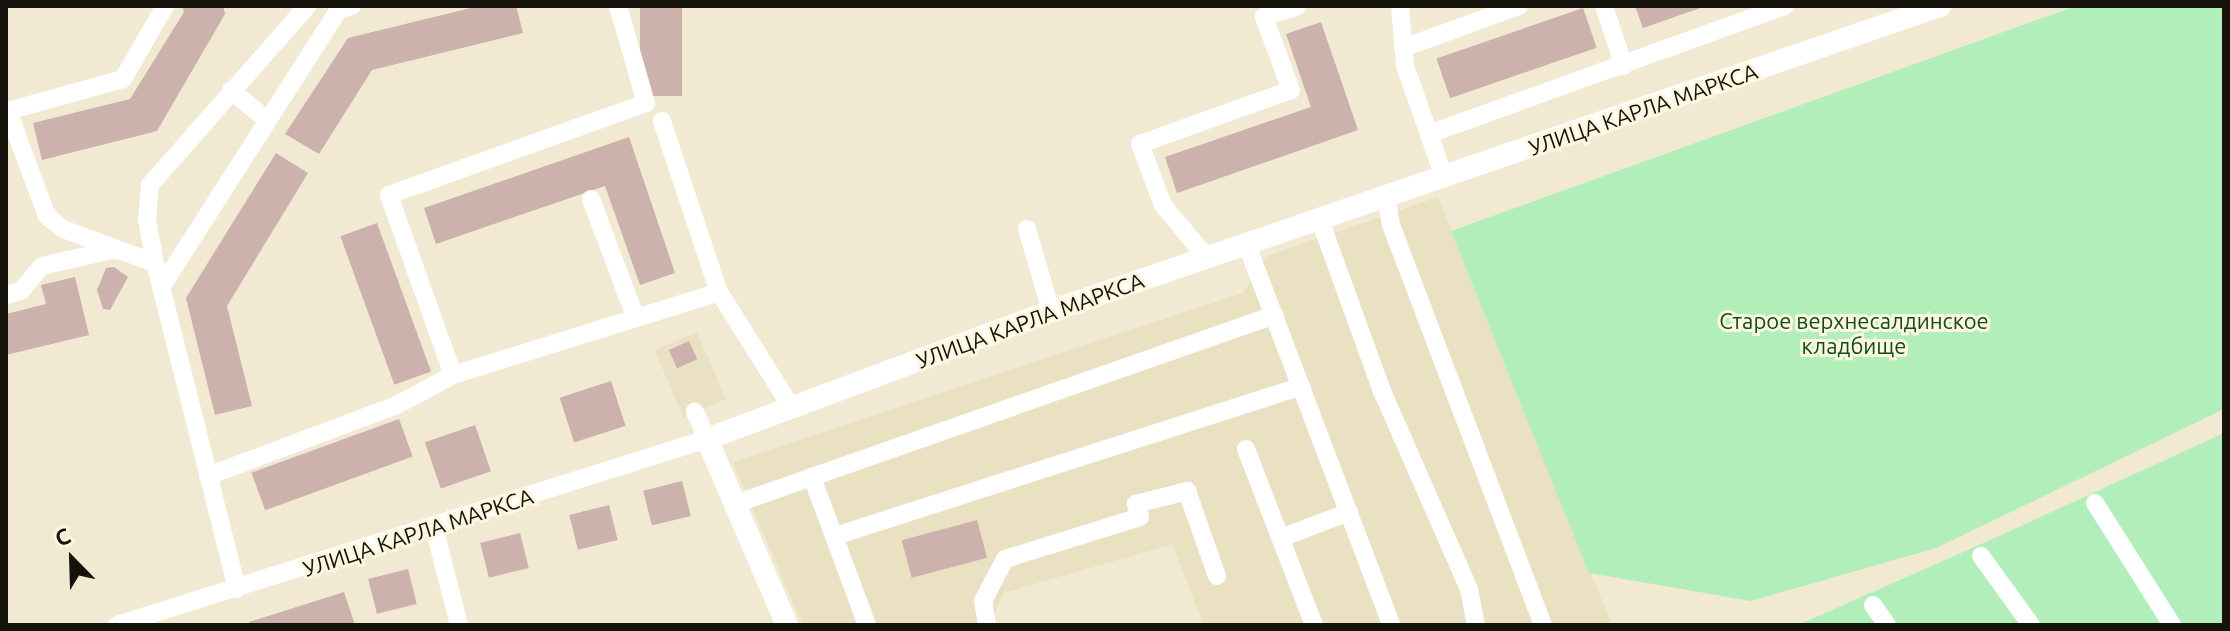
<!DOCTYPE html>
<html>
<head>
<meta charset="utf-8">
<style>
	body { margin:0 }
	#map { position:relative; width:2230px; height:631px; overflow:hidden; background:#f1e9d2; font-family:Ubuntu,sans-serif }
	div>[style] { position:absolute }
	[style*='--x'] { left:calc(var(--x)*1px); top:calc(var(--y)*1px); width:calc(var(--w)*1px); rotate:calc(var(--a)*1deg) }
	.built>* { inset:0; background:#eae1c2; transform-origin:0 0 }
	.green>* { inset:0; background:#b2eeba }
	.building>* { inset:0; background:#ccb1ad; transform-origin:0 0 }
	.minor>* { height:18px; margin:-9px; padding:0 9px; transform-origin:9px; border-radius:9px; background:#fff }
	.major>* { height:22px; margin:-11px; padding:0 11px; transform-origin:11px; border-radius:11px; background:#fff }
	span { translate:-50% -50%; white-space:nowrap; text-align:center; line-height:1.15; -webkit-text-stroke:6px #fef7df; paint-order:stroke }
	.street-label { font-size:22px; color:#14120a }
	.park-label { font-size:22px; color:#0e4c20 }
	.frame { position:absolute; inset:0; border:8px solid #14120a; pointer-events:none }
	.north { position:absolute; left:32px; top:519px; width:80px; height:80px; -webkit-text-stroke:6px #fef7df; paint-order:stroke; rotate:337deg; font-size:22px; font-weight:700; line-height:32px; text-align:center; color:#14120a }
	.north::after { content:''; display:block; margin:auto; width:28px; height:36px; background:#14120a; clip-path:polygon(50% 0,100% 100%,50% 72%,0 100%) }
</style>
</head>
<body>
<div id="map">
	<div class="built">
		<i style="clip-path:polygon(1438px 197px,1612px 625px,1203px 625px,1173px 544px,1003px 593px,991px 625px,803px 625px,733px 462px,1243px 293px,1267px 256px)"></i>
		<i style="left:697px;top:332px;width:73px;height:46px;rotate:67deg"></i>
	</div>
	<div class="green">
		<i style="clip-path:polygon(2076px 6px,2224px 6px,2224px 409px,1936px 548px,1751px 601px,1589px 573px,1451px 231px)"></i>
		<i style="clip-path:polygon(2224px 433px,2224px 625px,1798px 625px,1986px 542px)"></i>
	</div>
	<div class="building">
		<i style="clip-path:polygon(182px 6px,223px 6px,225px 14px,157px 131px,42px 160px,33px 123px,130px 99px,184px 12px)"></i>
		<i style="clip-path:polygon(479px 6px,516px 6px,523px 33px,372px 70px,319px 154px,285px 134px,348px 38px)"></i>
		<i style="left:640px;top:6px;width:42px;height:90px"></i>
		<i style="clip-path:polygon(1635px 6px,1706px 6px,1643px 28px)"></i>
		<i style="left:1583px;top:8px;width:42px;height:155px;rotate:71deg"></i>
		<i style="clip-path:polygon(1321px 22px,1358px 130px,1177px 193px,1165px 157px,1311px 107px,1286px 34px)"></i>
		<i style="clip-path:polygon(629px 137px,675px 273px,640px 285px,605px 186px,436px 244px,424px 208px)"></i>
		<i style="clip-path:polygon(276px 153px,308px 173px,227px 306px,252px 406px,215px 415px,186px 298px)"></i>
		<i style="left:377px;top:223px;width:158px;height:39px;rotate:70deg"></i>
		<i style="clip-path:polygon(114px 267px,128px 277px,110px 310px,103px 309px,97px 290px,106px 268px)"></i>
		<i style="clip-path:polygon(75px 277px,89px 335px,6px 355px,6px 314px,46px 304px,41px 285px)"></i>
		<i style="left:689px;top:341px;width:20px;height:22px;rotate:66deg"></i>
		<i style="left:611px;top:381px;width:47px;height:54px;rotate:72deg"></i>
		<i style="left:399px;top:419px;width:40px;height:157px;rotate:70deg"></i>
		<i style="left:475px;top:425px;width:49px;height:53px;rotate:71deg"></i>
		<i style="left:682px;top:481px;width:36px;height:40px;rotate:76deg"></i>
		<i style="left:609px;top:505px;width:36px;height:41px;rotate:76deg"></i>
		<i style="left:977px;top:520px;width:39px;height:78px;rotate:75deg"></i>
		<i style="left:520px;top:533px;width:36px;height:41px;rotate:76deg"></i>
		<i style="left:408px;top:569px;width:36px;height:41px;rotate:76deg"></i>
		<i style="clip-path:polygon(344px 592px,355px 625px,250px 625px,249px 622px)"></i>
	</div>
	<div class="minor">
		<i style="--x:1400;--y:6;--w:60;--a:85.2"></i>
		<i style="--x:1405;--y:66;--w:118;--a:70.6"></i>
		<i style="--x:1604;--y:6;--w:63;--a:71.6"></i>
		<i style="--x:1403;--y:48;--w:123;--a:-19.9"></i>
		<i style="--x:231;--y:90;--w:48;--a:40"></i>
		<i style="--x:662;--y:121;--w:180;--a:71.6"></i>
		<i style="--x:719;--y:292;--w:136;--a:57.9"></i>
		<i style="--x:1429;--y:134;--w:378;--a:-19.8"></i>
		<i style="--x:1386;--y:197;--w:28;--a:80"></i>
		<i style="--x:1391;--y:225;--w:428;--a:69.2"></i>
		<i style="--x:591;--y:199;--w:125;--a:69.4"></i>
		<i style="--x:1320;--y:220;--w:182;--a:70.1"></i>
		<i style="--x:1382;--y:391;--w:216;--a:66.3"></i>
		<i style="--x:1469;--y:589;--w:37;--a:79"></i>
		<i style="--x:1027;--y:229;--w:85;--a:73.7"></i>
		<i style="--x:1247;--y:245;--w:406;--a:69.2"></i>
		<i style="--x:116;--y:249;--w:57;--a:-159.3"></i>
		<i style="--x:63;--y:229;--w:21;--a:-141"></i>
		<i style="--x:47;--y:216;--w:112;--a:-110.4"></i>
		<i style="--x:8;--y:111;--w:119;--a:-15.5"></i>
		<i style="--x:123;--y:79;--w:84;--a:-60.1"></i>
		<i style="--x:1207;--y:258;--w:69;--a:-129.7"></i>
		<i style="--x:1163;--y:205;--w:65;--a:-110.7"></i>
		<i style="--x:1140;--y:144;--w:160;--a:-19.7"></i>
		<i style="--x:1291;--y:90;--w:78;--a:-110.3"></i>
		<i style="--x:1264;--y:17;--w:35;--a:-18"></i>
		<i style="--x:162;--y:286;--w:329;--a:-57.4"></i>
		<i style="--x:339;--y:9;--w:13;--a:-13"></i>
		<i style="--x:6;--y:295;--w:16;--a:-15"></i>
		<i style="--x:21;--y:291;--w:33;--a:-50"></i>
		<i style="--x:42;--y:266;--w:76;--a:-12.9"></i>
		<i style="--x:116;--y:249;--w:41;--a:19.7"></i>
		<i style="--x:453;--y:375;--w:279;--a:-17.3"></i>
		<i style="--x:1246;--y:449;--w:189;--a:68.9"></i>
		<i style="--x:208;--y:476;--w:202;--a:-20.6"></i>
		<i style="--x:397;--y:405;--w:64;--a:-28.2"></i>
		<i style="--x:453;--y:375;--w:191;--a:-109.6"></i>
		<i style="--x:389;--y:195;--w:273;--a:-19.7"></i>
		<i style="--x:646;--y:103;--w:101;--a:-106.1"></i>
		<i style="--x:2095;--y:503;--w:144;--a:57.7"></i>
		<i style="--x:735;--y:504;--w:82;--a:-19.3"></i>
		<i style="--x:434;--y:527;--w:101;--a:75.7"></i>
		<i style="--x:835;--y:536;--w:490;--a:-17.8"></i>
		<i style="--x:1281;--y:538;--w:73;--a:-20.9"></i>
		<i style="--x:1981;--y:556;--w:85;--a:54.1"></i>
		<i style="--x:237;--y:589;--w:336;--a:-104.1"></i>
		<i style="--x:155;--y:263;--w:44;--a:-100.5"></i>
		<i style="--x:147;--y:220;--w:35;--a:-85"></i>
		<i style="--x:150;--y:185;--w:238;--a:-48.7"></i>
		<i style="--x:1873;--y:605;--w:24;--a:55"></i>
		<i style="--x:117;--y:625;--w:619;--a:-17.5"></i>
		<i style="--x:707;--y:439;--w:30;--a:-114"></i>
		<i style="--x:867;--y:625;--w:158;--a:-110.4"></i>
		<i style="--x:812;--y:477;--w:490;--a:-19.3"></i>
		<i style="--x:987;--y:625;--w:24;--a:-99"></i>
		<i style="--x:983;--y:601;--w:47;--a:-62.4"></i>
		<i style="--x:1005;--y:559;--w:141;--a:-17.3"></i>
		<i style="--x:1140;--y:517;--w:14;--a:-107"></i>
		<i style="--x:1136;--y:504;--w:53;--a:-14.3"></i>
		<i style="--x:1187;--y:491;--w:90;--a:70.6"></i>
	</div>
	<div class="major">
		<i style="--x:787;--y:625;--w:202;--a:-113.3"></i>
		<i style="--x:707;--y:439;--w:367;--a:-20.4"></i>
		<i style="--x:1051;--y:311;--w:940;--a:-18.94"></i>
	</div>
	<div class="street-label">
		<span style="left:1643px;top:109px;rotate:-19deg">УЛИЦА КАРЛА МАРКСА</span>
		<span style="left:1030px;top:320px;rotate:-20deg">УЛИЦА КАРЛА МАРКСА</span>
		<span style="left:418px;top:532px;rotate:-18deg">УЛИЦА КАРЛА МАРКСА</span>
	</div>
	<div class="park-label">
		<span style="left:1854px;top:333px">Старое верхнесалдинское<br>кладбище</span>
	</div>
	<div class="frame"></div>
	<div class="north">С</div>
</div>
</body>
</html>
